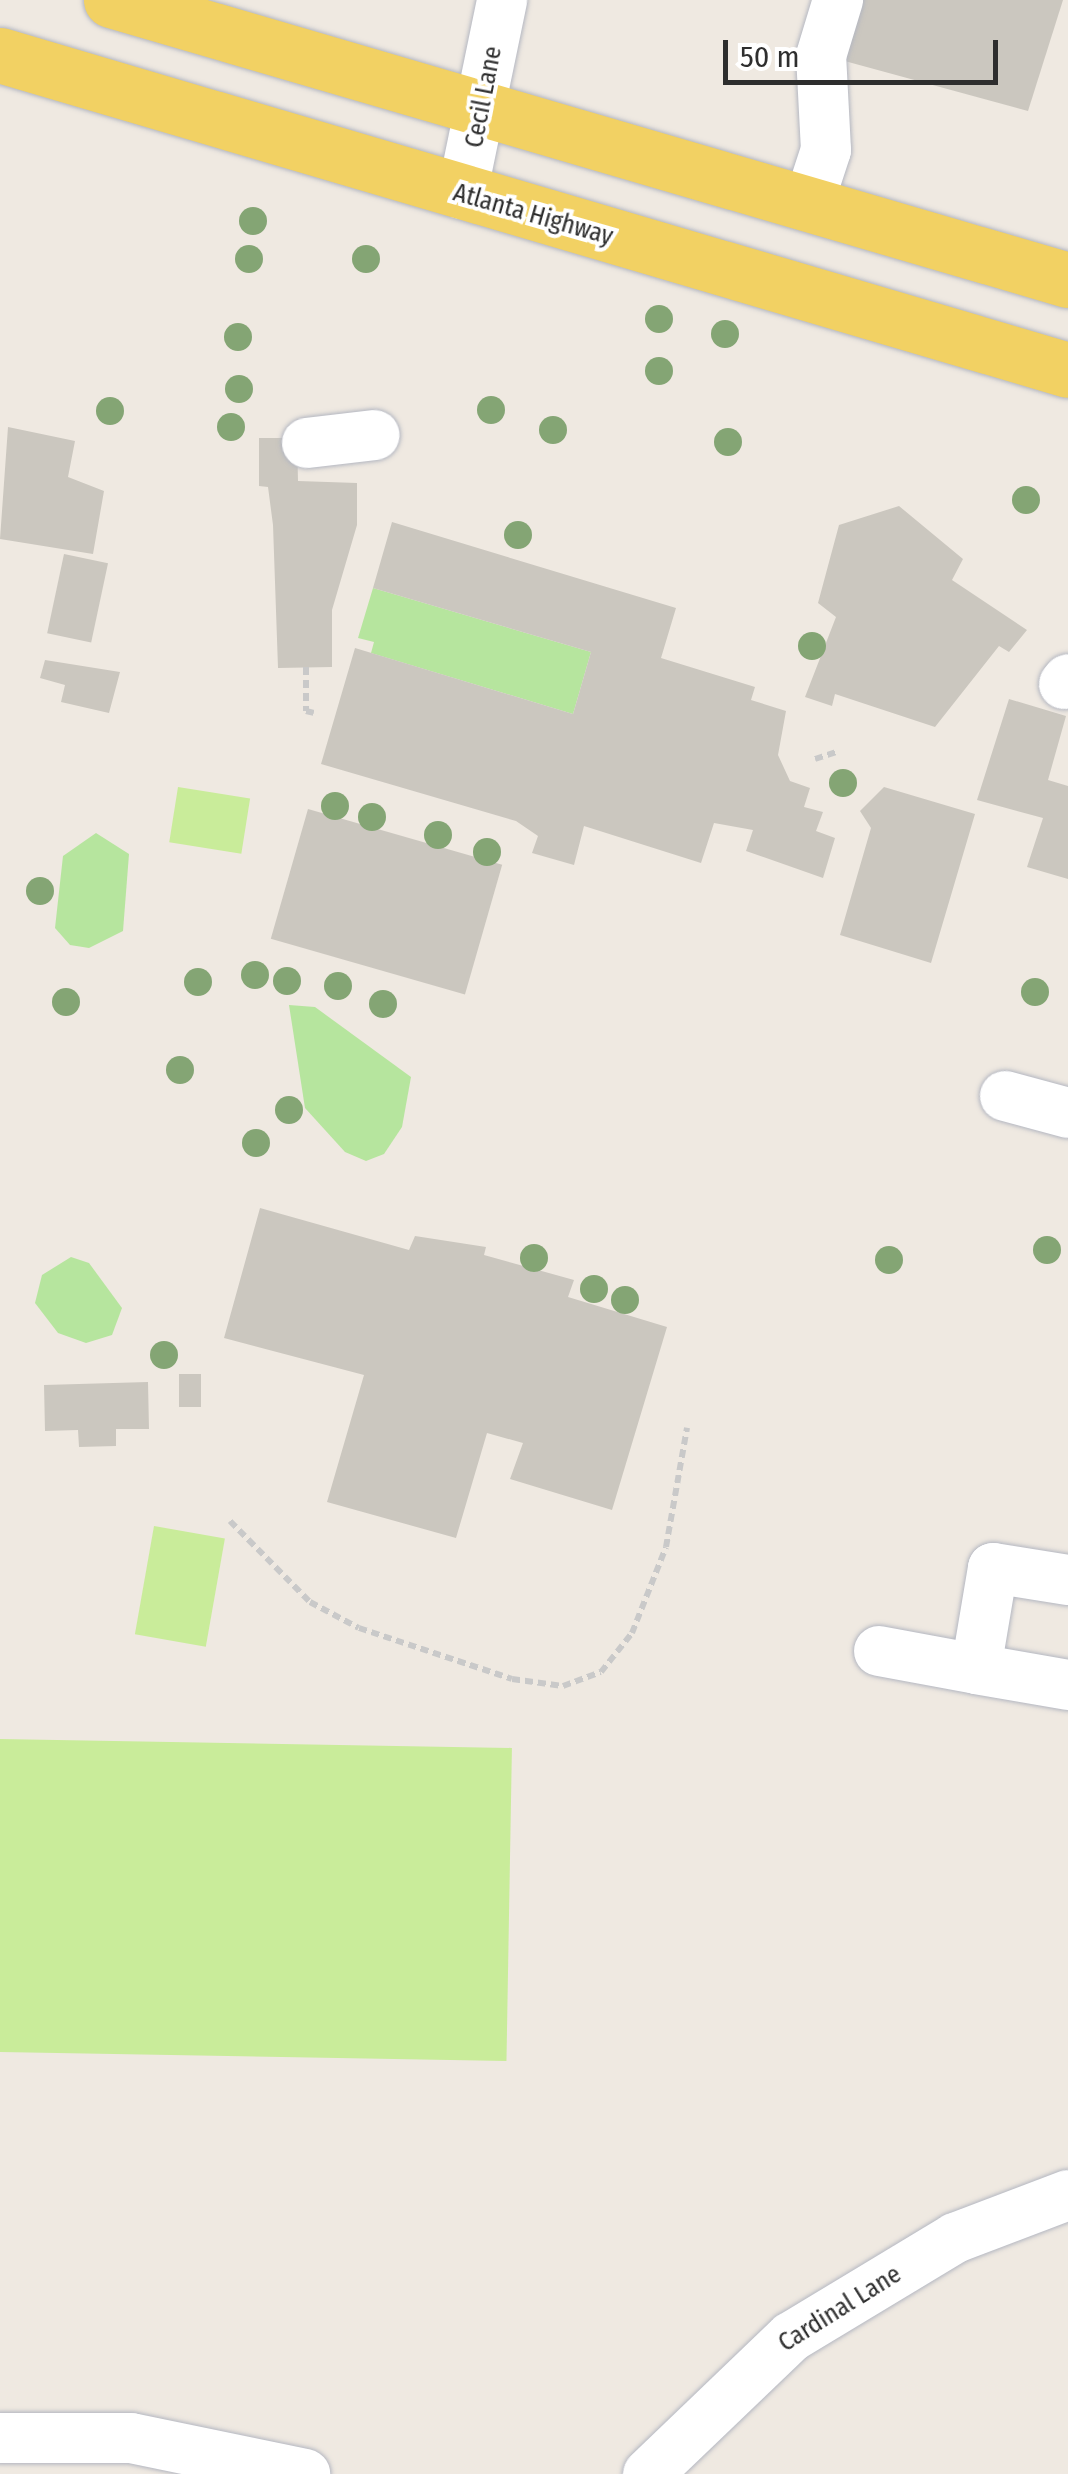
<!DOCTYPE html>
<html>
<head>
<meta charset="utf-8">
<style>
	body { margin:0 }
	#map { position:relative; width:1068px; height:2474px; overflow:hidden; background:#efe9e1; font-family:"Fira Sans Condensed",sans-serif }
	div>[style] { position:absolute }
	[style*='--x'] { left:calc(var(--x)*1px); top:calc(var(--y)*1px); width:calc(var(--w)*1px); rotate:calc(var(--a)*1deg) }
	.green>* { inset:0; background:#b6e59e }
	.pitch>* { inset:0; background:#c9ec9a; transform-origin:0 0 }
	.building>* { inset:0; background:#cbc7bf; transform-origin:0 0 }
	.path>* { height:6px; margin-top:-3px; transform-origin:0; background:repeating-linear-gradient(90deg,#c9c9c9 0 8px,transparent 0 13px) }
	.roads { filter:drop-shadow(0 0 2px #b4b7c1) drop-shadow(0 0 2px #b4b7c1) }
	.minor>* { height:50px; margin:-25px; padding:0 25px; transform-origin:25px; border-radius:25px; background:#fff }
	.major>* { height:55px; margin:-27.5px; padding:0 27.5px; transform-origin:27.5px; border-radius:27.5px; background:#f2d163 }
	.trees>* { width:28px; height:28px; margin:-14px; border-radius:50%; background:#84a574 }
	span { translate:-50% -50%; white-space:nowrap; text-align:center; line-height:1.15; -webkit-text-stroke:8px #fff; paint-order:stroke }
	.street-label { font-size:25px; color:#2e2e2e }
	.scale { position:absolute; left:723px; top:40px; width:275px; height:45px; box-sizing:border-box; border:5px solid #2e2e2e; border-top:0; padding-left:12px; font-size:30px; line-height:35px; white-space:nowrap; color:#2e2e2e; -webkit-text-stroke:8px #fff; paint-order:stroke }
</style>
</head>
<body>
<div id="map">
	<div class="green">
		<i style="clip-path:polygon(373px 588px,591px 652px,573px 714px,371px 653px,374px 642px,358px 638px)"></i>
		<i style="clip-path:polygon(96px 833px,129px 854px,123px 931px,89px 948px,70px 945px,55px 928px,63px 856px)"></i>
		<i style="clip-path:polygon(289px 1005px,315px 1007px,411px 1077px,402px 1127px,384px 1154px,366px 1161px,345px 1152px,305px 1108px)"></i>
		<i style="clip-path:polygon(71px 1257px,89px 1263px,122px 1308px,112px 1335px,86px 1343px,58px 1333px,35px 1303px,42px 1275px)"></i>
	</div>
	<div class="pitch">
		<i style="left:178px;top:787px;width:73px;height:56px;rotate:9deg"></i>
		<i style="left:154px;top:1526px;width:72px;height:110px;rotate:10deg"></i>
		<i style="left:0;top:1739px;width:512px;height:313px;rotate:1deg"></i>
	</div>
	<div class="building">
		<i style="clip-path:polygon(859px 0,1063px 0,1028px 111px,841px 60px)"></i>
		<i style="clip-path:polygon(8px 427px,75px 441px,68px 477px,104px 491px,93px 554px,0 539px)"></i>
		<i style="clip-path:polygon(259px 438px,297px 438px,298px 481px,357px 483px,357px 525px,332px 610px,332px 667px,278px 668px,273px 525px,268px 487px,259px 486px)"></i>
		<i style="clip-path:polygon(899px 506px,963px 559px,952px 580px,1027px 630px,1009px 652px,999px 646px,935px 727px,835px 694px,832px 706px,805px 697px,836px 617px,818px 603px,839px 525px)"></i>
		<i style="clip-path:polygon(392px 522px,676px 608px,661px 658px,755px 687px,751px 700px,786px 711px,778px 755px,790px 781px,810px 788px,804px 807px,823px 812px,816px 831px,835px 838px,823px 878px,746px 851px,753px 830px,714px 823px,701px 863px,584px 826px,574px 865px,532px 853px,538px 836px,516px 821px,321px 764px,355px 648px,573px 714px,591px 652px,373px 588px)"></i>
		<i style="left:64px;top:554px;width:45px;height:81px;rotate:12deg"></i>
		<i style="clip-path:polygon(45px 660px,120px 672px,109px 713px,61px 702px,65px 685px,40px 678px)"></i>
		<i style="clip-path:polygon(1009px 699px,1066px 716px,1048px 780px,1068px 786px,1068px 879px,1027px 867px,1043px 818px,977px 800px)"></i>
		<i style="clip-path:polygon(884px 787px,975px 814px,931px 963px,840px 935px,871px 828px,860px 811px)"></i>
		<i style="left:308px;top:809px;width:202px;height:135px;rotate:16deg"></i>
		<i style="clip-path:polygon(260px 1208px,409px 1250px,415px 1236px,486px 1247px,484px 1255px,574px 1280px,568px 1297px,667px 1327px,612px 1510px,510px 1479px,523px 1443px,487px 1433px,456px 1538px,327px 1502px,364px 1375px,224px 1338px)"></i>
		<i style="left:179px;top:1374px;width:22px;height:33px"></i>
		<i style="clip-path:polygon(148px 1382px,149px 1429px,116px 1429px,116px 1446px,79px 1447px,78px 1430px,45px 1431px,44px 1385px)"></i>
	</div>
	<div class="path">
		<i style="--x:306;--y:667;--w:44;--a:90"></i>
		<i style="--x:306;--y:711;--w:8;--a:14"></i>
		<i style="--x:815;--y:759;--w:22;--a:-18"></i>
		<i style="--x:230;--y:1521;--w:114;--a:45.4"></i>
		<i style="--x:310;--y:1602;--w:55;--a:28"></i>
		<i style="--x:359;--y:1628;--w:161;--a:18.4"></i>
		<i style="--x:512;--y:1679;--w:51;--a:7.8"></i>
		<i style="--x:563;--y:1686;--w:40;--a:-20.2"></i>
		<i style="--x:601;--y:1672;--w:50;--a:-51.5"></i>
		<i style="--x:632;--y:1633;--w:92;--a:-68.4"></i>
		<i style="--x:666;--y:1547;--w:121;--a:-80"></i>
	</div>
	<div class="roads">
		<div class="minor">
			<i style="--x:462;--y:194;--w:198;--a:-78.3"></i>
			<i style="--x:808;--y:205;--w:58;--a:-71.9"></i>
			<i style="--x:826;--y:150;--w:94;--a:-93"></i>
			<i style="--x:821;--y:56;--w:59;--a:-73.1"></i>
			<i style="--x:307;--y:443;--w:68;--a:-6.7"></i>
			<i style="--x:1064;--y:684;--w:6;--a:-51"></i>
			<i style="--x:1005;--y:1096;--w:65;--a:15.1"></i>
			<i style="--x:1068;--y:1580;--w:76;--a:-170.9"></i>
			<i style="--x:993;--y:1568;--w:102;--a:99.6"></i>
			<i style="--x:976;--y:1669;--w:93;--a:9.9"></i>
			<i style="--x:879;--y:1651;--w:99;--a:10.5"></i>
			<i style="--x:0;--y:2438;--w:131;--a:0"></i>
			<i style="--x:131;--y:2438;--w:178;--a:11.7"></i>
			<i style="--x:648;--y:2474;--w:198;--a:-43.8"></i>
			<i style="--x:791;--y:2337;--w:192;--a:-31.1"></i>
			<i style="--x:955;--y:2238;--w:121;--a:-20.8"></i>
		</div>
		<div class="major">
			<i style="--x:111;--y:0;--w:997;--a:16.31"></i>
			<i style="--x:0;--y:55;--w:1113;--a:16.43"></i>
		</div>
	</div>
	<div class="trees">
		<i style="left:253px;top:221px"></i>
		<i style="left:249px;top:259px"></i>
		<i style="left:366px;top:259px"></i>
		<i style="left:659px;top:319px"></i>
		<i style="left:725px;top:334px"></i>
		<i style="left:238px;top:337px"></i>
		<i style="left:659px;top:371px"></i>
		<i style="left:239px;top:389px"></i>
		<i style="left:491px;top:410px"></i>
		<i style="left:110px;top:411px"></i>
		<i style="left:231px;top:427px"></i>
		<i style="left:553px;top:430px"></i>
		<i style="left:728px;top:442px"></i>
		<i style="left:1026px;top:500px"></i>
		<i style="left:518px;top:535px"></i>
		<i style="left:812px;top:646px"></i>
		<i style="left:843px;top:783px"></i>
		<i style="left:335px;top:806px"></i>
		<i style="left:372px;top:817px"></i>
		<i style="left:438px;top:835px"></i>
		<i style="left:487px;top:852px"></i>
		<i style="left:40px;top:891px"></i>
		<i style="left:255px;top:975px"></i>
		<i style="left:287px;top:981px"></i>
		<i style="left:198px;top:982px"></i>
		<i style="left:338px;top:986px"></i>
		<i style="left:1035px;top:992px"></i>
		<i style="left:66px;top:1002px"></i>
		<i style="left:383px;top:1004px"></i>
		<i style="left:180px;top:1070px"></i>
		<i style="left:289px;top:1110px"></i>
		<i style="left:256px;top:1143px"></i>
		<i style="left:1047px;top:1250px"></i>
		<i style="left:534px;top:1258px"></i>
		<i style="left:889px;top:1260px"></i>
		<i style="left:594px;top:1289px"></i>
		<i style="left:625px;top:1300px"></i>
		<i style="left:164px;top:1355px"></i>
	</div>
	<div class="street-label">
		<span style="left:484px;top:97px;rotate:-79deg">Cecil Lane</span>
		<span style="left:533px;top:215px;rotate:16deg">Atlanta Highway</span>
		<span style="left:840px;top:2309px;rotate:-32deg">Cardinal Lane</span>
	</div>
	<div class="scale">50 m</div>
</div>
</body>
</html>
